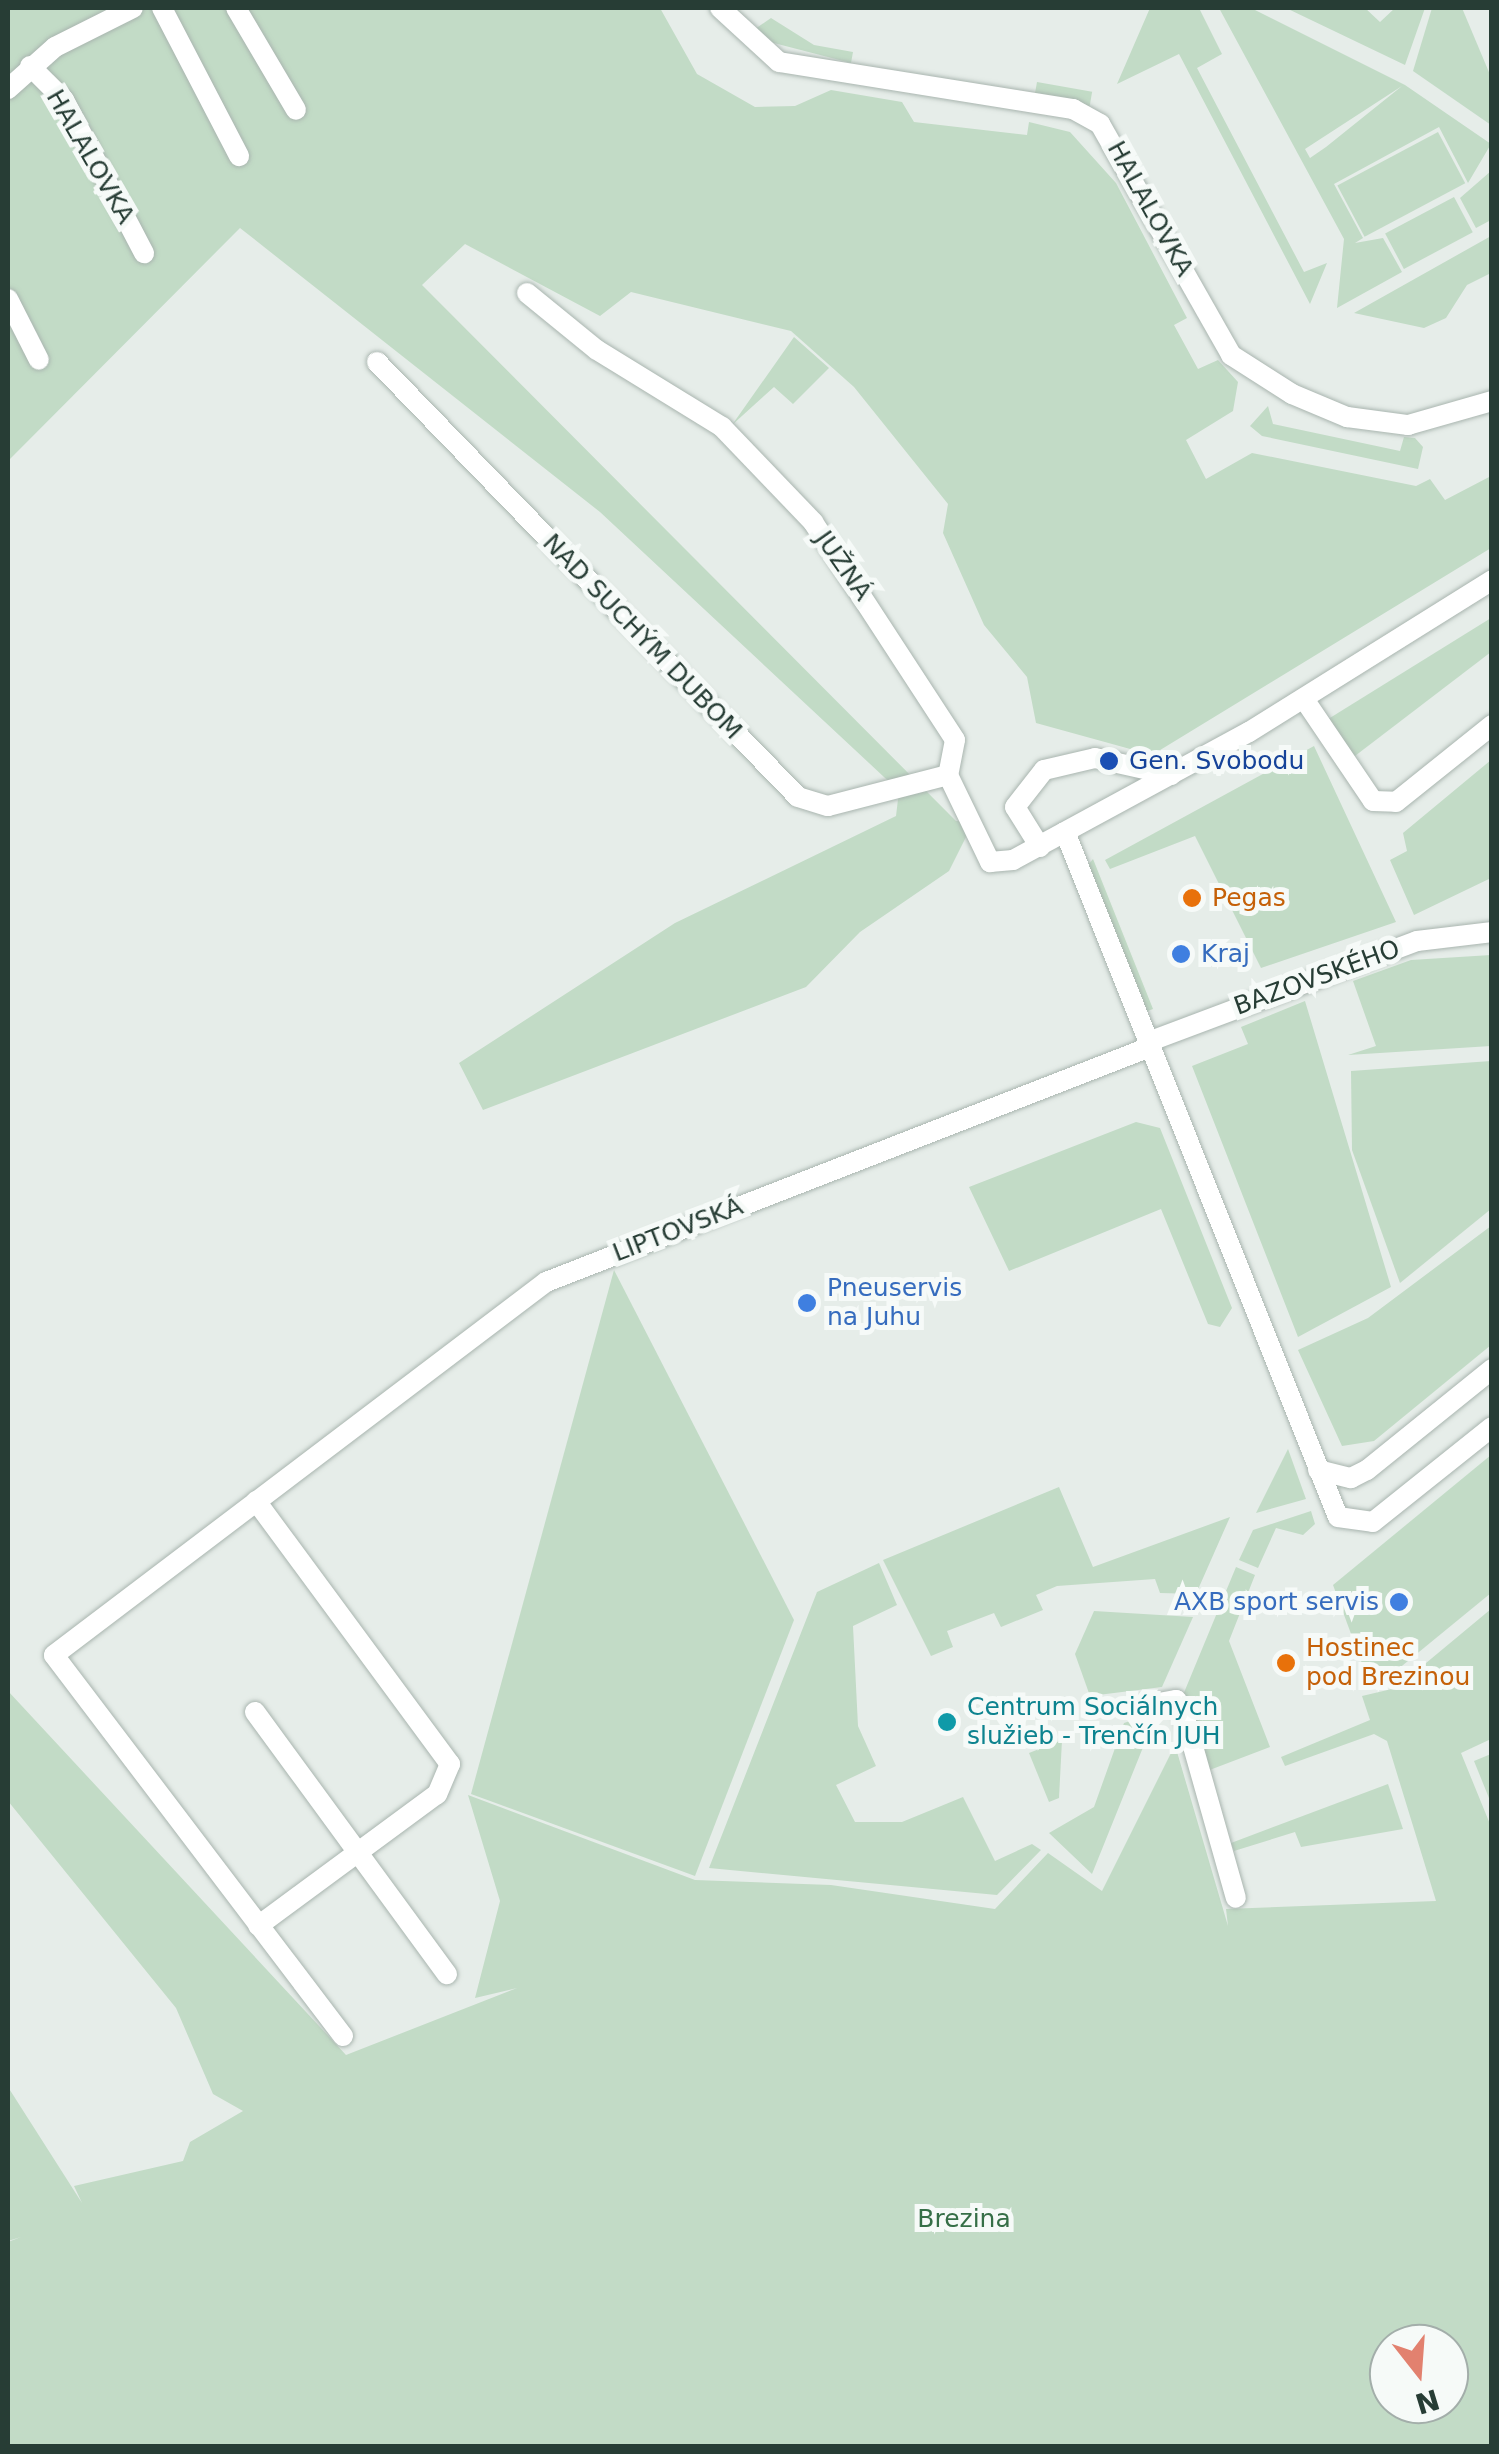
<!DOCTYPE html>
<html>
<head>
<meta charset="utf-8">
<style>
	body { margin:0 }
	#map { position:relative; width:1499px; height:2454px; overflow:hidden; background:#e6ede9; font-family:"DejaVu Sans",sans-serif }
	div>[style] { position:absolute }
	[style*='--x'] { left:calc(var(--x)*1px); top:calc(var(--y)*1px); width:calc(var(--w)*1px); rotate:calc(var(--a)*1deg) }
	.green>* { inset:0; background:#c2dbc6; transform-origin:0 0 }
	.roads { filter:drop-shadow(0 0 2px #a9b5af) drop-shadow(0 0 2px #a9b5af) }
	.street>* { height:20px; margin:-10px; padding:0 10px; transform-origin:10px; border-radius:10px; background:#fff }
	.dots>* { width:28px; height:28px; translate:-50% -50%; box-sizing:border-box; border:5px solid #f6faf8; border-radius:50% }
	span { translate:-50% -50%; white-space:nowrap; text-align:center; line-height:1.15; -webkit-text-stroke:10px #f6faf8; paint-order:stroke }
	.street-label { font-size:25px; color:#273d35 }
	.transit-label { font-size:25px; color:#164399 }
	.left { translate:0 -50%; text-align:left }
	.food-label { font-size:25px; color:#c56008 }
	.shop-label { font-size:25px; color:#366cbe }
	.right { translate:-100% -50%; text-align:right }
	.culture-label { font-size:25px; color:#0d838f }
	.park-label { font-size:25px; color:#366f47 }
	.frame { position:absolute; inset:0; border:10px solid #273d35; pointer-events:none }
	.north { position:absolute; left:1369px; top:2324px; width:100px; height:100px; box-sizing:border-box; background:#f6faf8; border:2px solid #a3aeaa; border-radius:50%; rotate:163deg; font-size:28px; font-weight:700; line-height:40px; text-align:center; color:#273d35 }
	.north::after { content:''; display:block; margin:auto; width:35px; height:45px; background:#e2816f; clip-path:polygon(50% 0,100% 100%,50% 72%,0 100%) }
</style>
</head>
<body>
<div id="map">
	<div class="green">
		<i style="clip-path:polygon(8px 8px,660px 8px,697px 74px,755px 107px,795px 106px,831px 90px,902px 102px,914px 122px,1027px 135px,1029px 122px,1070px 132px,1116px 183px,1187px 318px,1174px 325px,1198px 369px,1218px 360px,1238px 382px,1233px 411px,1186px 440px,1206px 479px,1252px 453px,1416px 486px,1430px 479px,1445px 500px,1491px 476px,1491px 548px,1152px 755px,1036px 723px,1027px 677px,984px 625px,943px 533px,948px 504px,854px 387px,791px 331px,631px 292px,600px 316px,465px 244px,422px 285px,956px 821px,974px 821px,949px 871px,860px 932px,806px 987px,483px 1110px,459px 1063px,675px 923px,896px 816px,899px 791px,600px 512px,240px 228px,8px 461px)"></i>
		<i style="clip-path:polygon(1150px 8px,1199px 8px,1222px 54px,1197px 68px,1304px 272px,1327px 263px,1310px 304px,1179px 54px,1117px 84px)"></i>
		<i style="clip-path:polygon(evenodd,1219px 8px,1251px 8px,1405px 85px,1491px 144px,1468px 183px,1439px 127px,1334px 184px,1363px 238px,1355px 243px,1383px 238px,1402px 272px,1337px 308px,1344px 239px,1219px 8px,1402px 86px,1326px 147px,1310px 158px,1305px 149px,1402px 86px)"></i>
		<i style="clip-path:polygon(1286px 8px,1365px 8px,1380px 22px,1395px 8px,1425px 8px,1405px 65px)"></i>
		<i style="clip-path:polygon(1432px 8px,1462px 8px,1491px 77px,1491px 125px,1413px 71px)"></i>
		<i style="clip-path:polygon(771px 18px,814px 45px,853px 52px,851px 63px,770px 42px,755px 29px)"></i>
		<i style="left:1037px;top:82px;width:56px;height:15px;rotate:10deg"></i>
		<i style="left:1438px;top:132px;width:58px;height:114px;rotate:62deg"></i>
		<i style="clip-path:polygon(1491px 171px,1491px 220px,1476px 228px,1460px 198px)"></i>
		<i style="left:1454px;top:197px;width:40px;height:78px;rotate:62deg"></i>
		<i style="clip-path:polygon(1491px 236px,1491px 273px,1467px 285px,1446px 318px,1424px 328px,1354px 313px)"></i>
		<i style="clip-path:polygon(794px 337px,829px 368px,793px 404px,774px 387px,732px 425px)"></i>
		<i style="clip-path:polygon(1268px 406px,1273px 424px,1400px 451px,1404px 437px,1415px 438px,1423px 447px,1418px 469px,1262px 436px,1250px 426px)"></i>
		<i style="clip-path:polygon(1491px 618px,1491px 652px,1351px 759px,1325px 721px)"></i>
		<i style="clip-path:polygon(1314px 746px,1396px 922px,1261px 968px,1195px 836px,1110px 869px,1105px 860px)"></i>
		<i style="clip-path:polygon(1491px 760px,1491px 878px,1414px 915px,1390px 860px,1407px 851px,1403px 833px)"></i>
		<i style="clip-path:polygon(1093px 859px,1153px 1009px,1142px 1013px,1087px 866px)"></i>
		<i style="clip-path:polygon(1491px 955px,1491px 1046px,1348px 1055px,1376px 1046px,1353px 981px,1411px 960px)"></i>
		<i style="clip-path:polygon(1305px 1001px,1391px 1287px,1298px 1337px,1192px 1066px,1248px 1044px,1241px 1027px)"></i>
		<i style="clip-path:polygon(1491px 1061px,1491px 1209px,1400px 1283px,1352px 1150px,1351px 1071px)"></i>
		<i style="clip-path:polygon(1136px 1122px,1160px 1128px,1232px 1308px,1220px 1327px,1208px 1324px,1161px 1209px,1009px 1271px,969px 1187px)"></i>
		<i style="clip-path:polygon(1491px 1226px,1491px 1345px,1374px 1441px,1342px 1446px,1298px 1350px,1368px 1318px)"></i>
		<i style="clip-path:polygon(614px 1270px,794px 1620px,695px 1876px,471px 1794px)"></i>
		<i style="clip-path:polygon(1288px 1449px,1306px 1499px,1256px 1513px)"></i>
		<i style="clip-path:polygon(1491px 1455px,1491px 1593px,1386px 1679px,1364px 1669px,1333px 1585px)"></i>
		<i style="clip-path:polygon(1059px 1487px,1093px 1567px,1230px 1517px,1196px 1594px,1160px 1593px,1155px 1579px,1057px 1586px,1036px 1595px,1043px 1610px,1001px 1627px,994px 1613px,947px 1631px,953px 1647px,931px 1656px,883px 1560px)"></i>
		<i style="clip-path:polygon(1311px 1511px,1315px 1524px,1303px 1535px,1276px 1528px,1258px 1568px,1239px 1560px,1253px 1530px)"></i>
		<i style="clip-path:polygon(879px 1563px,897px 1605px,853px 1626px,858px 1726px,876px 1766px,836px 1785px,855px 1822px,902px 1822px,963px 1797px,995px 1861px,1032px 1844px,1041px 1850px,997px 1895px,709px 1868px,817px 1592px)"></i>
		<i style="clip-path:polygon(1236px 1567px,1255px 1575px,1229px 1641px,1270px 1747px,1207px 1771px,1183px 1695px)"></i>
		<i style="clip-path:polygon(evenodd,1491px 1609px,1491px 1739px,1461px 1753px,1492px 1829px,1491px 2446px,8px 2446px,8px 2242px,21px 2237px,8px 2241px,8px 2087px,82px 2203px,74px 2186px,183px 2161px,190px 2142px,243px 2111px,213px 2094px,176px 2008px,8px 1801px,8px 1691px,346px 2055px,517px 1988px,475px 1998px,500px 1901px,468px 1795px,695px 1880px,831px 1885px,995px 1909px,1048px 1853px,1102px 1891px,1175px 1745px,1228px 1926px,1226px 1909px,1436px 1901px,1387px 1741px,1374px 1734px,1285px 1766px,1281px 1757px,1370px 1720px,1362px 1696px,1396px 1688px,1491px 1609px,1389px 2344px,1449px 2344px,1449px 2404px,1389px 2404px,1389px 2344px)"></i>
		<i style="clip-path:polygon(1094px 1611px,1193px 1617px,1162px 1687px,1090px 1696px,1075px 1654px)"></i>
		<i style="clip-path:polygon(1142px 1717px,1150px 1730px,1092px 1874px,1049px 1833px,1094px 1807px,1124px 1723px)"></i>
		<i style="clip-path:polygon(1062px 1740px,1059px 1798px,1049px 1802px,1029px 1753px)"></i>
		<i style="clip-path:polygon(1491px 1754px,1491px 1803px,1474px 1761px)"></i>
		<i style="clip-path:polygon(1388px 1784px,1403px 1829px,1301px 1847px,1295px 1832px,1234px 1851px,1231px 1843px)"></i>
	</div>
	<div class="roads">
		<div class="street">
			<i style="--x:162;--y:8;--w:167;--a:62.5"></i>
			<i style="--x:236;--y:8;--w:118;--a:59.5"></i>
			<i style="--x:720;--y:8;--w:80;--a:42.5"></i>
			<i style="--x:779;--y:62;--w:298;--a:9.1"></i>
			<i style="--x:1073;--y:109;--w:31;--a:29"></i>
			<i style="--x:1100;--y:124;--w:266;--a:60.4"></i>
			<i style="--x:1231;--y:355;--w:72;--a:32.6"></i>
			<i style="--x:1292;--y:394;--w:60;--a:22.7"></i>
			<i style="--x:1347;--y:417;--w:62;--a:7.5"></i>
			<i style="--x:1408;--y:425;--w:87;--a:-15.9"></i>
			<i style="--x:30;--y:66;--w:48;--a:45"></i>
			<i style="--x:64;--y:100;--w:173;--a:62.4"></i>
			<i style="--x:8;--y:89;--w:63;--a:-41.8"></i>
			<i style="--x:55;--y:47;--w:87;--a:-26.6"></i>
			<i style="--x:527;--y:293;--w:90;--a:39.2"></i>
			<i style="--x:597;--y:350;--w:147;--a:31.6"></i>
			<i style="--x:722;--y:427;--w:132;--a:46.2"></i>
			<i style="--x:813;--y:522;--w:260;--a:56.9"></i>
			<i style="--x:955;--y:740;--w:36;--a:101"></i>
			<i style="--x:948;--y:775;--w:97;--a:64.2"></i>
			<i style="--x:990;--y:862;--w:23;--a:-5"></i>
			<i style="--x:1013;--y:860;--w:268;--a:-28.5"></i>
			<i style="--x:1249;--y:732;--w:287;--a:-32"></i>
			<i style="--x:8;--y:299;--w:68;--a:63.1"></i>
			<i style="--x:377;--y:362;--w:605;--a:45.94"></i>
			<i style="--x:798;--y:797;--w:31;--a:17"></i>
			<i style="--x:828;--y:806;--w:124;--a:-14.5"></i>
			<i style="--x:1304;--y:699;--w:123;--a:55.9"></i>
			<i style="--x:1373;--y:801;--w:23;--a:2"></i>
			<i style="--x:1396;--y:802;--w:123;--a:-38.7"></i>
			<i style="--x:1065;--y:832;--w:737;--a:68.27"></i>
			<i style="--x:1338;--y:1517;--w:35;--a:8"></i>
			<i style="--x:1373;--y:1522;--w:152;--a:-38.6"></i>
			<i style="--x:1040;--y:847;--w:47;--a:-122"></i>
			<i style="--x:1015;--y:807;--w:47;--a:-51.9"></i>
			<i style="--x:1044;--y:770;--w:52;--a:-13.2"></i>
			<i style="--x:1095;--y:758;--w:78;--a:12.6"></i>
			<i style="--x:1148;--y:1042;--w:287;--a:-20.6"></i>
			<i style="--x:1417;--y:941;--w:76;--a:-6.8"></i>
			<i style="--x:1318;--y:1470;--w:34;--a:14"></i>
			<i style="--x:1351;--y:1478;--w:18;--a:-27"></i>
			<i style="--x:1367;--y:1470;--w:161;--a:-38.9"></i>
			<i style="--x:256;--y:1501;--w:327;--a:53.6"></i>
			<i style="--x:450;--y:1764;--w:33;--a:113"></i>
			<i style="--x:437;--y:1794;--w:222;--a:143.6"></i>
			<i style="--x:1142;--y:1706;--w:35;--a:-10"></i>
			<i style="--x:1176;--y:1700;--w:13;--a:58"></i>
			<i style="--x:1183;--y:1711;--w:194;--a:74.2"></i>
			<i style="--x:255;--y:1712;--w:325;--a:53.8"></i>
			<i style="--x:343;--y:2036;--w:478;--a:-127.2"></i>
			<i style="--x:54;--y:1655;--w:617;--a:-37.17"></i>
			<i style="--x:546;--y:1282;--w:648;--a:-21.26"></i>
		</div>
	</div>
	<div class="dots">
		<i style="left:1109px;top:761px;background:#1a4fb4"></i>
		<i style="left:1192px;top:898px;background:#e8710a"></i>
		<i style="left:1181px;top:954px;background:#3f7fe0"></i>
		<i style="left:807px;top:1303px;background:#3f7fe0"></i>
		<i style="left:1399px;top:1602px;background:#3f7fe0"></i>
		<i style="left:1286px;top:1663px;background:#e8710a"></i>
		<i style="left:947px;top:1722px;background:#0f9aa8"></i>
	</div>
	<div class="street-label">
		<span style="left:90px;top:157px;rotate:60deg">HALALOVKA</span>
		<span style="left:1150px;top:209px;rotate:61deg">HALALOVKA</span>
		<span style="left:843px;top:566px;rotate:55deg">JUŽNÁ</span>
		<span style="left:642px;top:637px;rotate:46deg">NAD SUCHÝM DUBOM</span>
		<span style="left:1317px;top:978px;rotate:-20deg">BAZOVSKÉHO</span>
		<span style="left:678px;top:1230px;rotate:-21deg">LIPTOVSKÁ</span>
	</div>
	<div class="transit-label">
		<span class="left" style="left:1129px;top:761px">Gen. Svobodu</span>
	</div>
	<div class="food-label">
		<span class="left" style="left:1212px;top:898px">Pegas</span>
		<span class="left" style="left:1306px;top:1663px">Hostinec<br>pod Brezinou</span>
	</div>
	<div class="shop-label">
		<span class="left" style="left:1201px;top:954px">Kraj</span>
		<span class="left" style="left:827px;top:1303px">Pneuservis<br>na Juhu</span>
		<span class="right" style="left:1379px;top:1602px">AXB sport servis</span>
	</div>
	<div class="culture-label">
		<span class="left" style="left:967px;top:1722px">Centrum Sociálnych<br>služieb - Trenčín JUH</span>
	</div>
	<div class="park-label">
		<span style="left:964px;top:2219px">Brezina</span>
	</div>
	<div class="frame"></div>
	<div class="north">N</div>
</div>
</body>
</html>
